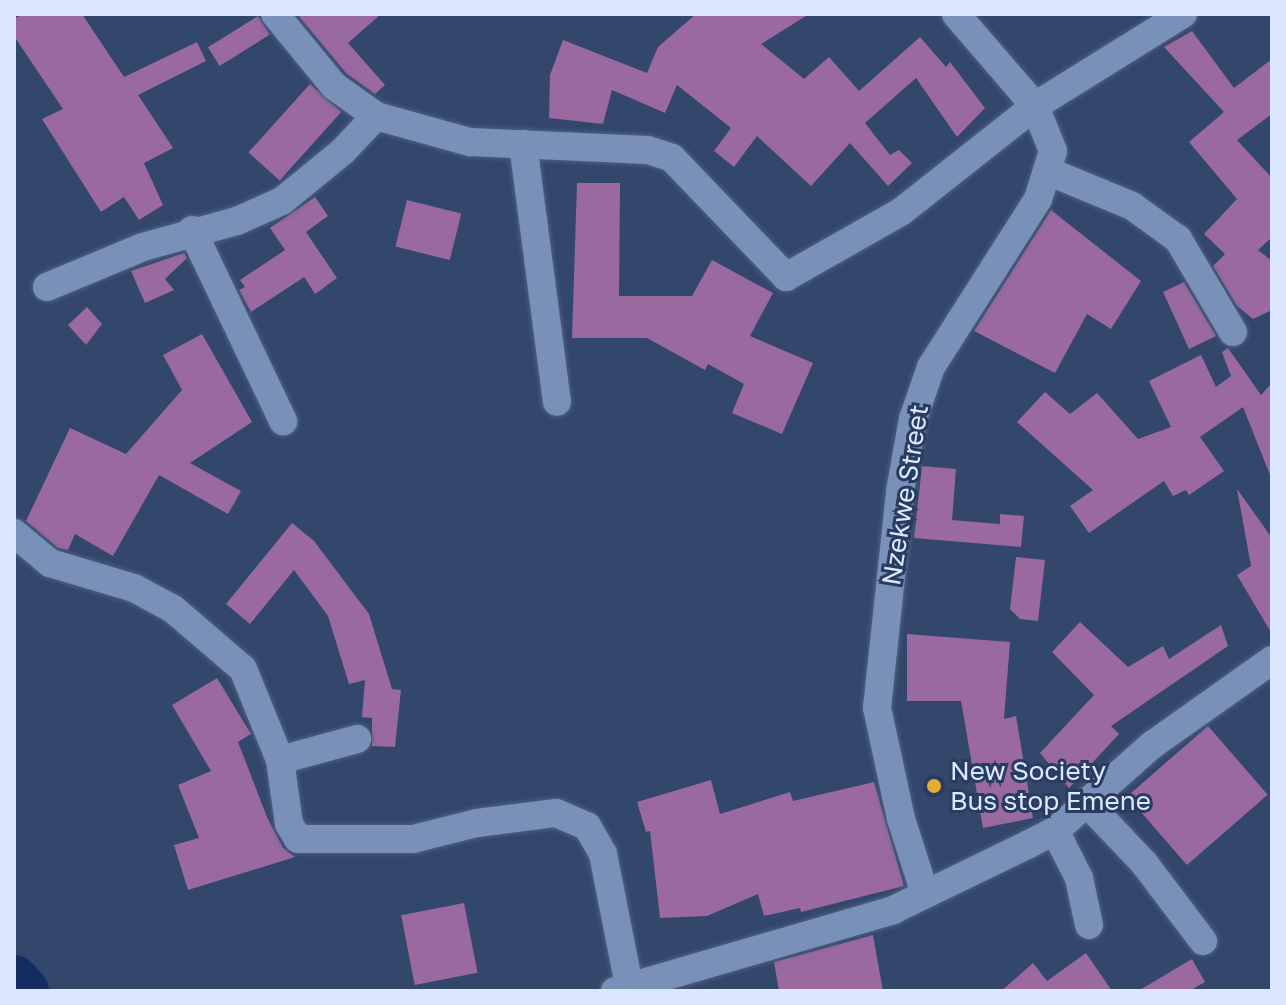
<!DOCTYPE html>
<html>
<head>
<meta charset="utf-8">
<style>
	body { margin:0 }
	#map { position:relative; width:1286px; height:1005px; overflow:hidden; background:#33466c; font-family:"Golos Text",sans-serif }
	div>[style] { position:absolute }
	[style*='--x'] { left:calc(var(--x)*1px); top:calc(var(--y)*1px); width:calc(var(--w)*1px); rotate:calc(var(--a)*1deg) }
	.river>* { height:48px; margin:-24px; padding:0 24px; transform-origin:24px; border-radius:24px; background:#132c62 }
	.building>* { inset:0; background:#9a69a0; transform-origin:0 0 }
	.roads { filter:drop-shadow(0 0 2px #506180) drop-shadow(0 0 2px #506180) }
	.street>* { height:28px; margin:-14px; padding:0 14px; transform-origin:14px; border-radius:14px; background:#7990b9 }
	.dots>* { width:22px; height:22px; translate:-50% -50%; box-sizing:border-box; border:4px solid #293c60; border-radius:50% }
	span { translate:-50% -50%; white-space:nowrap; text-align:center; line-height:1.15; -webkit-text-stroke:6px #293c60; paint-order:stroke }
	.street-label { font-size:26px; color:#dbe8ff }
	.poi-label { font-size:26px; color:#dbe8ff }
	.left { translate:0 -50%; text-align:left }
	.frame { position:absolute; inset:0; border:16px solid #dbe8ff; pointer-events:none }
</style>
</head>
<body>
<div id="map">
	<div class="river">
		<i style="--x:14;--y:979;--w:16;--a:47"></i>
	</div>
	<div class="building">
		<i style="clip-path:polygon(22px 14px,82px 14px,124px 77px,197px 42px,206px 61px,138px 95px,173px 148px,144px 163px,163px 205px,139px 220px,124px 197px,101px 212px,42px 119px,63px 109px,14px 36px,14px 19px)"></i>
		<i style="clip-path:polygon(297px 14px,381px 14px,348px 43px,385px 85px,375px 94px,346px 73px)"></i>
		<i style="clip-path:polygon(696px 14px,809px 14px,761px 44px,804px 79px,829px 57px,859px 91px,920px 37px,946px 67px,950px 62px,985px 108px,957px 137px,916px 78px,865px 123px,890px 155px,899px 150px,912px 163px,888px 186px,850px 143px,811px 186px,757px 136px,734px 167px,714px 151px,731px 128px,677px 85px,665px 113px,612px 90px,603px 124px,549px 118px,550px 75px,563px 40px,647px 73px,658px 47px)"></i>
		<i style="left:258px;top:16px;width:22px;height:59px;rotate:58deg"></i>
		<i style="clip-path:polygon(1192px 31px,1234px 88px,1272px 59px,1272px 114px,1237px 140px,1272px 178px,1272px 237px,1258px 250px,1272px 261px,1272px 310px,1253px 319px,1237px 306px,1213px 266px,1225px 254px,1204px 234px,1237px 199px,1189px 142px,1224px 112px,1164px 47px)"></i>
		<i style="left:310px;top:84px;width:42px;height:92px;rotate:42deg"></i>
		<i style="clip-path:polygon(577px 183px,620px 183px,619px 296px,692px 296px,712px 260px,773px 293px,750px 336px,813px 363px,782px 434px,732px 413px,744px 384px,708px 364px,705px 370px,647px 338px,572px 338px)"></i>
		<i style="clip-path:polygon(315px 197px,328px 216px,306px 232px,337px 278px,315px 294px,304px 277px,251px 312px,239px 290px,245px 287px,240px 280px,285px 250px,270px 228px)"></i>
		<i style="left:407px;top:200px;width:56px;height:48px;rotate:14deg"></i>
		<i style="clip-path:polygon(1051px 210px,1141px 281px,1111px 329px,1087px 314px,1055px 373px,974px 331px)"></i>
		<i style="clip-path:polygon(184px 253px,187px 258px,165px 279px,174px 290px,145px 303px,131px 271px)"></i>
		<i style="clip-path:polygon(1184px 282px,1216px 336px,1189px 349px,1163px 292px)"></i>
		<i style="clip-path:polygon(87px 307px,102px 324px,86px 345px,68px 325px)"></i>
		<i style="clip-path:polygon(202px 334px,252px 422px,190px 463px,241px 491px,228px 514px,159px 475px,113px 556px,75px 534px,68px 550px,58px 548px,26px 521px,70px 428px,126px 454px,182px 390px,163px 355px)"></i>
		<i style="clip-path:polygon(1228px 348px,1261px 395px,1272px 383px,1272px 480px,1243px 407px,1200px 437px,1224px 471px,1189px 495px,1186px 490px,1173px 496px,1164px 481px,1089px 533px,1070px 506px,1093px 490px,1017px 422px,1045px 392px,1070px 414px,1097px 393px,1138px 439px,1171px 427px,1149px 381px,1201px 355px,1216px 387px,1231px 376px,1222px 352px)"></i>
		<i style="clip-path:polygon(922px 466px,956px 469px,952px 520px,1000px 524px,1000px 514px,1024px 516px,1021px 547px,914px 538px)"></i>
		<i style="clip-path:polygon(1237px 489px,1272px 538px,1272px 634px,1237px 575px,1251px 566px)"></i>
		<i style="clip-path:polygon(292px 523px,314px 541px,369px 614px,392px 689px,401px 690px,395px 747px,372px 746px,372px 718px,362px 717px,365px 680px,349px 684px,328px 616px,294px 570px,250px 624px,226px 604px)"></i>
		<i style="clip-path:polygon(1016px 557px,1045px 560px,1038px 621px,1020px 619px,1010px 609px)"></i>
		<i style="clip-path:polygon(1080px 622px,1128px 667px,1163px 646px,1169px 659px,1221px 625px,1228px 646px,1111px 726px,1119px 734px,1069px 788px,1040px 753px,1094px 695px,1052px 652px)"></i>
		<i style="clip-path:polygon(907px 634px,1010px 642px,1004px 719px,1016px 716px,1033px 818px,983px 828px,961px 701px,907px 701px)"></i>
		<i style="clip-path:polygon(217px 678px,251px 734px,238px 742px,267px 817px,283px 848px,295px 857px,188px 890px,174px 845px,199px 838px,178px 785px,211px 771px,172px 705px)"></i>
		<i style="left:1208px;top:726px;width:91px;height:107px;rotate:49deg"></i>
		<i style="clip-path:polygon(711px 780px,720px 814px,790px 792px,793px 801px,874px 782px,904px 886px,801px 912px,800px 908px,764px 916px,758px 894px,707px 916px,660px 918px,650px 831px,646px 832px,637px 802px)"></i>
		<i style="left:464px;top:903px;width:71px;height:64px;rotate:79deg"></i>
		<i style="clip-path:polygon(873px 935px,883px 991px,779px 991px,774px 962px)"></i>
		<i style="clip-path:polygon(1086px 953px,1112px 991px,1001px 991px,1033px 963px,1047px 981px)"></i>
		<i style="clip-path:polygon(1192px 959px,1205px 982px,1189px 991px,1138px 991px)"></i>
	</div>
	<div class="roads">
		<div class="street">
			<i style="--x:275;--y:14;--w:93;--a:50.7"></i>
			<i style="--x:334;--y:86;--w:52;--a:35.5"></i>
			<i style="--x:376;--y:116;--w:98;--a:15.5"></i>
			<i style="--x:470;--y:142;--w:178;--a:2.6"></i>
			<i style="--x:648;--y:150;--w:25;--a:18"></i>
			<i style="--x:672;--y:158;--w:165;--a:46.2"></i>
			<i style="--x:786;--y:277;--w:133;--a:-29.6"></i>
			<i style="--x:902;--y:211;--w:169;--a:-38.3"></i>
			<i style="--x:1035;--y:106;--w:174;--a:-31.9"></i>
			<i style="--x:523;--y:144;--w:260;--a:82.5"></i>
			<i style="--x:1050;--y:172;--w:89;--a:22.5"></i>
			<i style="--x:1132;--y:206;--w:57;--a:35.7"></i>
			<i style="--x:1178;--y:239;--w:108;--a:59.4"></i>
			<i style="--x:192;--y:230;--w:212;--a:64.5"></i>
			<i style="--x:47;--y:287;--w:104;--a:-22.6"></i>
			<i style="--x:143;--y:247;--w:98;--a:-15.5"></i>
			<i style="--x:237;--y:221;--w:49;--a:-24"></i>
			<i style="--x:282;--y:201;--w:79;--a:-39.3"></i>
			<i style="--x:343;--y:151;--w:48;--a:-46.7"></i>
			<i style="--x:14;--y:533;--w:47;--a:39.8"></i>
			<i style="--x:50;--y:563;--w:88;--a:16.6"></i>
			<i style="--x:134;--y:588;--w:44;--a:28.3"></i>
			<i style="--x:173;--y:609;--w:92;--a:40.6"></i>
			<i style="--x:243;--y:669;--w:98;--a:67.9"></i>
			<i style="--x:280;--y:760;--w:65;--a:82"></i>
			<i style="--x:289;--y:824;--w:17;--a:59"></i>
			<i style="--x:298;--y:839;--w:115;--a:0"></i>
			<i style="--x:413;--y:839;--w:66;--a:-14"></i>
			<i style="--x:477;--y:823;--w:80;--a:-7.2"></i>
			<i style="--x:556;--y:813;--w:34;--a:23"></i>
			<i style="--x:587;--y:826;--w:32;--a:60"></i>
			<i style="--x:603;--y:854;--w:134;--a:78.8"></i>
			<i style="--x:280;--y:760;--w:80;--a:-15.3"></i>
			<i style="--x:1087;--y:803;--w:83;--a:46.5"></i>
			<i style="--x:1144;--y:863;--w:98;--a:52.9"></i>
			<i style="--x:1055;--y:831;--w:53;--a:62.9"></i>
			<i style="--x:1079;--y:878;--w:48;--a:78"></i>
			<i style="--x:925;--y:894;--w:79;--a:-107.7"></i>
			<i style="--x:901;--y:819;--w:114;--a:-102.2"></i>
			<i style="--x:877;--y:708;--w:218;--a:-83.9"></i>
			<i style="--x:900;--y:491;--w:73;--a:-79.8"></i>
			<i style="--x:913;--y:419;--w:55;--a:-70.9"></i>
			<i style="--x:931;--y:367;--w:199;--a:-57.5"></i>
			<i style="--x:1038;--y:199;--w:50;--a:-72.6"></i>
			<i style="--x:1053;--y:151;--w:48;--a:-111.8"></i>
			<i style="--x:1035;--y:106;--w:121;--a:-130.7"></i>
			<i style="--x:615;--y:991;--w:290;--a:-16.2"></i>
			<i style="--x:893;--y:910;--w:151;--a:-25.9"></i>
			<i style="--x:1029;--y:844;--w:29;--a:-27"></i>
			<i style="--x:1055;--y:831;--w:130;--a:-41.6"></i>
			<i style="--x:1152;--y:745;--w:147;--a:-35.3"></i>
		</div>
	</div>
	<div class="dots">
		<i style="left:934px;top:786px;background:#e4ae35"></i>
	</div>
	<div class="street-label">
		<span style="left:905px;top:495px;rotate:-81deg">Nzekwe Street</span>
	</div>
	<div class="poi-label">
		<span class="left" style="left:950px;top:786px">New Society<br>Bus stop Emene</span>
	</div>
	<div class="frame"></div>
</div>
</body>
</html>
